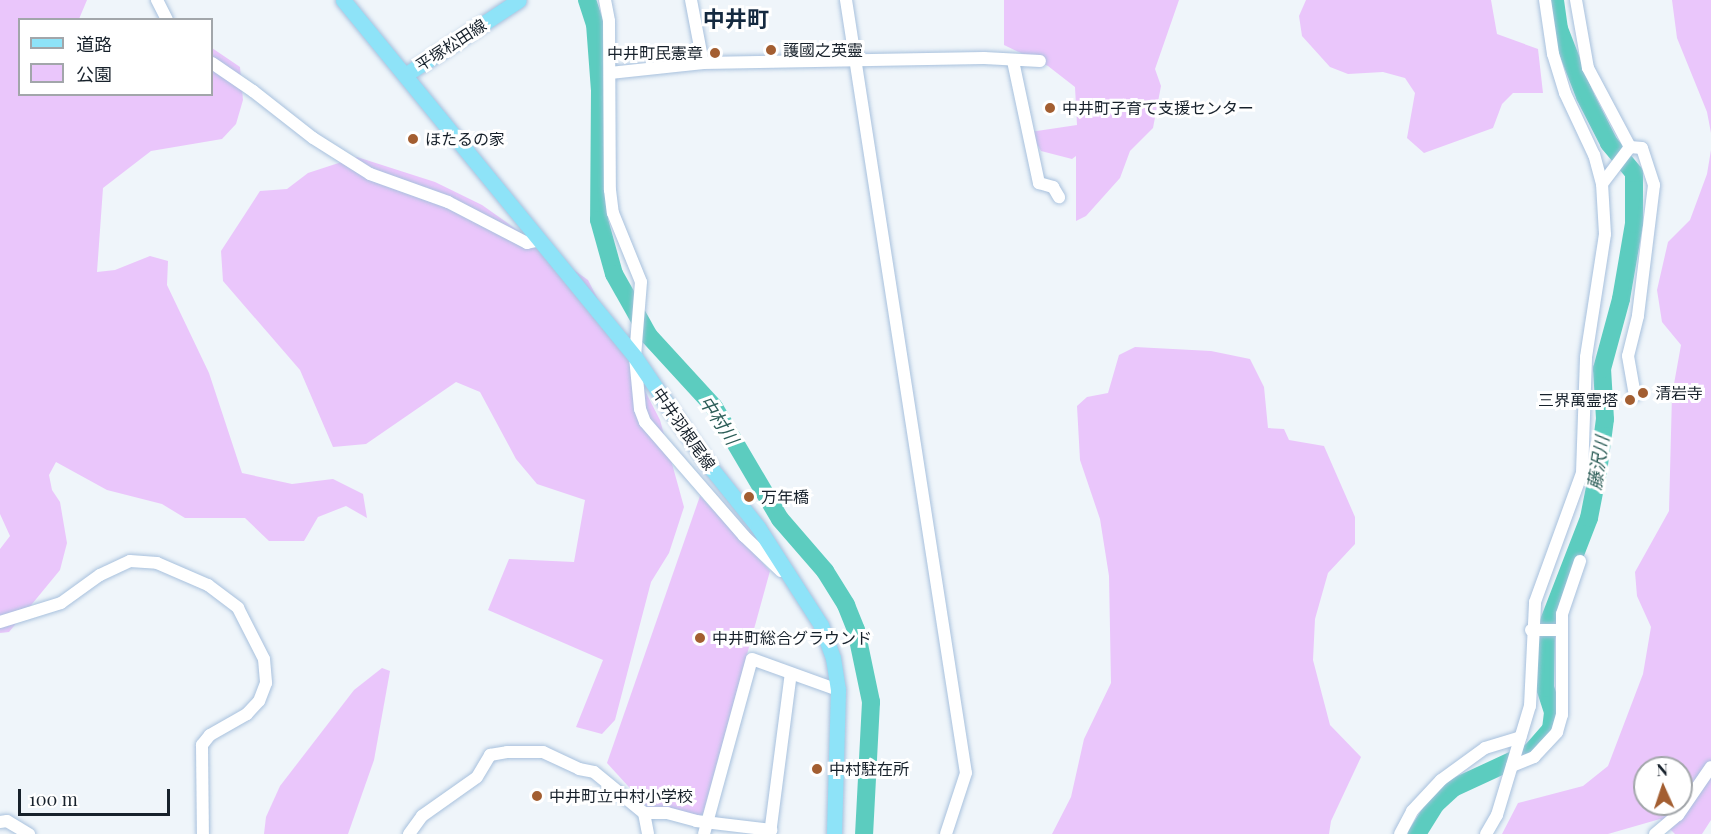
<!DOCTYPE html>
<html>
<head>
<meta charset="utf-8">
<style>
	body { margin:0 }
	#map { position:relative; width:1711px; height:834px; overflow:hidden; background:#eff5fa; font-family:"Playfair Display","Noto Sans JP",serif }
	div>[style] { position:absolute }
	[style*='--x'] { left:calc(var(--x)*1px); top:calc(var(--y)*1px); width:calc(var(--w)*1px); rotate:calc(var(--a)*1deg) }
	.green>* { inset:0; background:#eac6fb }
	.river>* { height:18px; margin:-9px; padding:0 9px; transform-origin:9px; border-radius:9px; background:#5cccbf }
	.roads { filter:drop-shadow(0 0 2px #a8c1dd) drop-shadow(0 0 2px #a8c1dd) }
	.minor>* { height:12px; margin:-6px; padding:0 6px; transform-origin:6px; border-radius:6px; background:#fff }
	.major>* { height:15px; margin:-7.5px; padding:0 7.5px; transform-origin:7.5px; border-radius:7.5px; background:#8ee3f8 }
	.dots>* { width:16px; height:16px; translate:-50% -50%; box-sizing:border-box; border:3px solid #fff; border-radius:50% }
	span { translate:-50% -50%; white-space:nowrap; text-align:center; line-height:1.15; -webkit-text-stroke:6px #fff; paint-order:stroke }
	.street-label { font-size:16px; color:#17212b }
	.poi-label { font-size:16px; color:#17212b }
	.left { translate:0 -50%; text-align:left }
	.right { translate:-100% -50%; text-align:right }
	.water-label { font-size:18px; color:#2d5e58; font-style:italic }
	.district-label { font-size:22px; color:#152a40; font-weight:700 }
	.legend { position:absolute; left:18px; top:18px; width:195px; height:78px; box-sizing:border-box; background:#fff; border:2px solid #a2a6aa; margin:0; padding:8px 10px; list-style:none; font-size:18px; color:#17212b }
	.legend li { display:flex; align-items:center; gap:12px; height:30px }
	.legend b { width:30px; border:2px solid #a2a6aa }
	.north { position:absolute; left:1633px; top:756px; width:60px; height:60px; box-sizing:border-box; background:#fff; border:2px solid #a2a6aa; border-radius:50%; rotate:357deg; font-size:16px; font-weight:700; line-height:24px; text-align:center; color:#17212b }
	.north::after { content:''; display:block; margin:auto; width:21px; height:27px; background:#a35e31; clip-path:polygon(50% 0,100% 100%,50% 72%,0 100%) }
	.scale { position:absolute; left:18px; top:789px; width:152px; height:27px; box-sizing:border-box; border:3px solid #17212b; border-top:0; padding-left:8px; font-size:18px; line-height:21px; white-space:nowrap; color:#17212b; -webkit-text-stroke:4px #fff; paint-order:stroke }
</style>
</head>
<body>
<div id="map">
	<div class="green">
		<i style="clip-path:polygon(0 0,87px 0,79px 19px,20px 20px,20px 94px,212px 94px,212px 48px,240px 67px,243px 100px,236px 124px,222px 139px,151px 151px,103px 188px,97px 272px,115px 270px,150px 256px,168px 261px,167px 285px,209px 373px,242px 473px,292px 484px,333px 479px,363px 494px,367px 518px,346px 506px,318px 517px,304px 541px,269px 541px,245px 518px,185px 518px,162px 504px,107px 490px,56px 462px,49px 475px,52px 490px,60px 502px,67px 543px,60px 570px,9px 632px,0 633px,0 549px,10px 536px,0 514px)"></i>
		<i style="clip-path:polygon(1004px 0,1179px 0,1155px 69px,1161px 86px,1153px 128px,1130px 151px,1120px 178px,1086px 216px,1076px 221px,1076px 156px,1072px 159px,1041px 151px,1030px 132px,1077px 125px,1075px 87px,1048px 66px,1004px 45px)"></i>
		<i style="clip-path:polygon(1306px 0,1491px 0,1497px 34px,1538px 49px,1543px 93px,1513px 93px,1502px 104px,1493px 128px,1424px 153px,1407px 138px,1415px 93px,1405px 78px,1383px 72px,1348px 74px,1330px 67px,1302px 36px,1299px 16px)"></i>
		<i style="clip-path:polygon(1672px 0,1711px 0,1711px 133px,1707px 112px,1677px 38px)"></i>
		<i style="clip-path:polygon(evenodd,1711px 150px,1711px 820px,1702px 834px,1675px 834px,1660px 819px,1608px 834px,1502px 834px,1518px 803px,1583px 786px,1608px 766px,1643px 674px,1651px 627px,1637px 596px,1635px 572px,1669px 511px,1672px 395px,1681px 345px,1662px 322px,1657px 290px,1668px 242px,1690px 220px,1707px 174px,1711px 150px,1645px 768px,1681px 768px,1681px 804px,1645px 804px,1645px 768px)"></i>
		<i style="clip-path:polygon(357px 157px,435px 182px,482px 205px,588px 280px,660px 420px,684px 507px,669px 553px,651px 582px,615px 720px,602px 734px,576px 727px,603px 660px,488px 610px,509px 559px,574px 562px,585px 500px,537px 484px,516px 459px,480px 392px,456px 382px,366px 444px,333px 447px,300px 370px,223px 281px,221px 251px,260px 191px,287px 189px,308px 173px)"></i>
		<i style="clip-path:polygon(1135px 347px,1211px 351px,1250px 359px,1264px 387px,1268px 428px,1284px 429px,1289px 440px,1324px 446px,1355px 517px,1355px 544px,1328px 573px,1315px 619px,1313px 660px,1330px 725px,1361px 757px,1331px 821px,1329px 834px,1052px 834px,1071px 797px,1084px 739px,1111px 683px,1109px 576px,1100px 519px,1080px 460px,1077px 406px,1087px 397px,1108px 393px,1119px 355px)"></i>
		<i style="clip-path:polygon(700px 496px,770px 571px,703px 814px,698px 817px,648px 808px,607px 763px)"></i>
		<i style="clip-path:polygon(382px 668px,390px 671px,374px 760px,348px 834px,264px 834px,266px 817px,280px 786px,354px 690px)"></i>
	</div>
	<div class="river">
		<i style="--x:587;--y:0;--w:25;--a:72"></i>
		<i style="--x:595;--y:24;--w:66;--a:85.7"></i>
		<i style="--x:600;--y:90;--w:130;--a:90.4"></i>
		<i style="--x:599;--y:220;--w:56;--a:74.5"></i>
		<i style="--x:614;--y:274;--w:71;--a:60.6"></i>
		<i style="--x:649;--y:336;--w:96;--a:47.5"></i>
		<i style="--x:714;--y:407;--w:130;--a:59.5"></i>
		<i style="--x:780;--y:519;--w:69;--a:49.1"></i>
		<i style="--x:825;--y:571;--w:40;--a:58"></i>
		<i style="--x:846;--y:605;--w:27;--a:68"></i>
		<i style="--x:856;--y:630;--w:74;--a:78.2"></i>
		<i style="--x:871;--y:702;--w:132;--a:93"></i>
		<i style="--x:1417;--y:834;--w:36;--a:-58"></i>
		<i style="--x:1436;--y:804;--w:23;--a:-43"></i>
		<i style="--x:1453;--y:788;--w:86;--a:-24.8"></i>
		<i style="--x:1531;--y:752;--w:30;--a:-49"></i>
		<i style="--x:1551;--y:729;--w:17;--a:-83"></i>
		<i style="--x:1553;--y:712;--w:25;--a:-108"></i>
		<i style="--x:1545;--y:688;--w:59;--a:-89"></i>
		<i style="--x:1546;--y:629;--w:119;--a:-68.8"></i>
		<i style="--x:1589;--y:518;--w:47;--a:-78.9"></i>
		<i style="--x:1598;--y:472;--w:53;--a:-82.5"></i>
		<i style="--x:1605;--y:419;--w:50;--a:-93.4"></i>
		<i style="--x:1602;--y:369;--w:73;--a:-74.8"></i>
		<i style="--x:1621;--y:299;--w:76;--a:-80.2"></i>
		<i style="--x:1634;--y:224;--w:51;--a:-90"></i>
		<i style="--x:1634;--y:173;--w:39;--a:-130"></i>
		<i style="--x:1609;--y:143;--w:53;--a:-117.1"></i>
		<i style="--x:1585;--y:96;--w:72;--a:-111.2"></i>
		<i style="--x:1559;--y:29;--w:29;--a:-98"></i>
	</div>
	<div class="roads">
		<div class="minor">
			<i style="--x:157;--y:0;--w:22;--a:63"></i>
			<i style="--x:605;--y:0;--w:21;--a:79"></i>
			<i style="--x:609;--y:21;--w:169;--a:89.7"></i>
			<i style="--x:610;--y:190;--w:23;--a:83"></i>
			<i style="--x:613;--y:213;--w:74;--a:67.9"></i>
			<i style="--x:641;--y:282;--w:75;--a:94.6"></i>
			<i style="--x:635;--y:357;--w:52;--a:84.5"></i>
			<i style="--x:640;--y:409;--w:14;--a:69"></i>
			<i style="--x:645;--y:422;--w:151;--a:49"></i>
			<i style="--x:744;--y:536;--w:51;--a:43.4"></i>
			<i style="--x:691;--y:0;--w:64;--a:79.2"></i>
			<i style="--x:846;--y:0;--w:782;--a:81.18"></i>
			<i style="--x:966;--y:773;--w:64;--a:108.2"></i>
			<i style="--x:1576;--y:0;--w:69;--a:80"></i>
			<i style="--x:1588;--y:68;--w:89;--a:62"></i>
			<i style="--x:1013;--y:61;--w:125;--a:78"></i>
			<i style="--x:1039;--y:183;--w:15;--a:16"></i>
			<i style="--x:1053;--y:187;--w:12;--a:59"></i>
			<i style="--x:212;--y:63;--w:50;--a:34.3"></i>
			<i style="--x:253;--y:91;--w:76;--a:38.1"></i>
			<i style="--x:313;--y:138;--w:67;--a:32.3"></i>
			<i style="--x:370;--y:174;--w:83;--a:19.7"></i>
			<i style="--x:448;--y:202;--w:89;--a:27.4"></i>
			<i style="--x:527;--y:243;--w:13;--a:-13"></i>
			<i style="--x:610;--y:73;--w:94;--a:-6.1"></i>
			<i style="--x:703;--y:63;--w:281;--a:-1"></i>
			<i style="--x:984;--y:58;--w:56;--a:3.1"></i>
			<i style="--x:1630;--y:147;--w:12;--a:5"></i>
			<i style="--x:1642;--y:148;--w:39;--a:72"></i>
			<i style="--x:1654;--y:185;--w:132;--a:97"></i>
			<i style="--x:1638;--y:316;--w:41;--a:104"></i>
			<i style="--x:1628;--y:356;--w:40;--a:80"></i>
			<i style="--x:1602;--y:184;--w:46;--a:-52.9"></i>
			<i style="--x:0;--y:622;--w:64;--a:-17.3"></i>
			<i style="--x:61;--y:603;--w:48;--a:-35.7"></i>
			<i style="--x:100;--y:575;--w:33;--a:-25"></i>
			<i style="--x:130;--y:561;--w:27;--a:4"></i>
			<i style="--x:157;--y:563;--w:56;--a:23.3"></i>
			<i style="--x:208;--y:585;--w:38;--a:37"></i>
			<i style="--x:238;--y:608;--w:57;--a:63"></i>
			<i style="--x:264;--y:659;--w:24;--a:85"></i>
			<i style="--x:266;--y:683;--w:19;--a:111"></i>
			<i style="--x:259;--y:701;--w:18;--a:133"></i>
			<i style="--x:247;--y:714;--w:43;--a:150.4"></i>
			<i style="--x:210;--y:735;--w:13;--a:129"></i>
			<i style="--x:202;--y:745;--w:89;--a:89.4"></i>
			<i style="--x:1531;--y:630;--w:31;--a:0"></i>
			<i style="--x:1512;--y:766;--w:24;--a:-22"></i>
			<i style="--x:1534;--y:757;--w:34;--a:-47"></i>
			<i style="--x:1557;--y:732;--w:18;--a:-74"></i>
			<i style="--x:1562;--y:715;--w:101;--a:-90"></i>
			<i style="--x:1562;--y:614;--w:56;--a:-71.2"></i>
			<i style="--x:644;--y:813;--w:21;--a:79"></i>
			<i style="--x:0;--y:822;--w:7;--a:-8"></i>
			<i style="--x:7;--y:821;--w:26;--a:31"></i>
			<i style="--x:409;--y:834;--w:22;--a:-54"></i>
			<i style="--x:422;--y:816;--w:67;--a:-35.3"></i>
			<i style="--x:477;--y:777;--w:26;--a:-59"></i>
			<i style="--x:490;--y:755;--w:17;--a:-10"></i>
			<i style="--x:507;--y:752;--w:36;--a:0"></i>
			<i style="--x:543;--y:752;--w:40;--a:25"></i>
			<i style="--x:579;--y:769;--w:15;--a:11"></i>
			<i style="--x:594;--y:772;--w:65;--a:39.4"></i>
			<i style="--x:644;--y:813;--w:23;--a:0"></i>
			<i style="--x:667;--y:813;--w:30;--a:15"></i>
			<i style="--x:696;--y:821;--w:76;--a:6.8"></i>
			<i style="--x:704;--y:834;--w:181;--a:-74.7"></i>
			<i style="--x:752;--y:659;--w:91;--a:19.8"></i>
			<i style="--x:770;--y:834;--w:162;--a:-82.6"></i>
			<i style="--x:1400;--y:834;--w:26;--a:-62"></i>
			<i style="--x:1412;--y:811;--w:42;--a:-46.9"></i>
			<i style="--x:1441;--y:780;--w:54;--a:-36"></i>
			<i style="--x:1485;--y:748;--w:37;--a:-17"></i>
			<i style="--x:1486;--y:834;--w:22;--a:-60"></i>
			<i style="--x:1497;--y:815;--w:114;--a:-73.2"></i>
			<i style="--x:1530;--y:706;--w:104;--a:-87.2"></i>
			<i style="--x:1535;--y:602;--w:137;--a:-70"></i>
			<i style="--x:1582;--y:473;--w:116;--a:-88"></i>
			<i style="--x:1586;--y:357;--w:124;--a:-81.2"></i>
			<i style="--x:1605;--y:234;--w:50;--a:-93.4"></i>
			<i style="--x:1602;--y:184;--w:30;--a:-105"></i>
			<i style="--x:1594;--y:155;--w:68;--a:-115.1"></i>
			<i style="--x:1565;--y:93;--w:41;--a:-107.1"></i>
			<i style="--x:1553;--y:54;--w:55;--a:-98.4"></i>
			<i style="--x:1655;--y:834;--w:30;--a:-40"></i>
			<i style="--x:1678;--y:815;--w:58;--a:-55.5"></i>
		</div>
		<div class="major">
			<i style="--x:343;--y:0;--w:461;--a:50.7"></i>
			<i style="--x:635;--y:357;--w:128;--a:55.8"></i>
			<i style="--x:707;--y:463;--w:82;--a:51.4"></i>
			<i style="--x:758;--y:527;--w:117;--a:57.3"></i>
			<i style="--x:821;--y:625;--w:35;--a:70"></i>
			<i style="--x:833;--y:658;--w:32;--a:81"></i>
			<i style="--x:838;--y:690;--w:144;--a:91.6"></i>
			<i style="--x:405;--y:75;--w:136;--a:-33.3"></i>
		</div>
	</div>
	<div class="dots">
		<i style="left:771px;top:50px;background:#a35e31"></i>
		<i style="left:715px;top:53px;background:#a35e31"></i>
		<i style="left:1050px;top:108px;background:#a35e31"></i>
		<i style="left:413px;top:139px;background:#a35e31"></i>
		<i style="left:1643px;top:393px;background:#a35e31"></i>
		<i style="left:1630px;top:400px;background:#a35e31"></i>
		<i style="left:749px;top:497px;background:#a35e31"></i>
		<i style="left:700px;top:638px;background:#a35e31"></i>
		<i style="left:817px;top:769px;background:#a35e31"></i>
		<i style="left:537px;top:796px;background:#a35e31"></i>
	</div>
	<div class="street-label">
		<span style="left:451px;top:45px;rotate:-33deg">平塚松田線</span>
		<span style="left:684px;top:429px;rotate:55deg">中井羽根尾線</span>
	</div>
	<div class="poi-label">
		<span class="left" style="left:783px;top:50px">護國之英靈</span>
		<span class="right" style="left:703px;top:53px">中井町民憲章</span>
		<span class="left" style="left:1062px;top:108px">中井町子育て支援センター</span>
		<span class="left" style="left:425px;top:139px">ほたるの家</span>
		<span class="left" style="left:1655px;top:393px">清岩寺</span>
		<span class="right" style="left:1618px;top:400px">三界萬霊塔</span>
		<span class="left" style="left:761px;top:497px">万年橋</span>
		<span class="left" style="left:712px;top:638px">中井町総合グラウンド</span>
		<span class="left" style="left:829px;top:769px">中村駐在所</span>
		<span class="left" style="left:549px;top:796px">中井町立中村小学校</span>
	</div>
	<div class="water-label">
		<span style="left:719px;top:420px;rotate:56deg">中村川</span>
		<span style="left:1598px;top:463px;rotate:-81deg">藤沢川</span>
	</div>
	<div class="district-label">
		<span style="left:736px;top:19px">中井町</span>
	</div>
	<ul class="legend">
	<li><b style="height:8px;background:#8ee3f8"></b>道路</li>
	<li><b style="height:16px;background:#eac6fb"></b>公園</li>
	</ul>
	<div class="north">N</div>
	<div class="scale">100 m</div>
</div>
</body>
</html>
